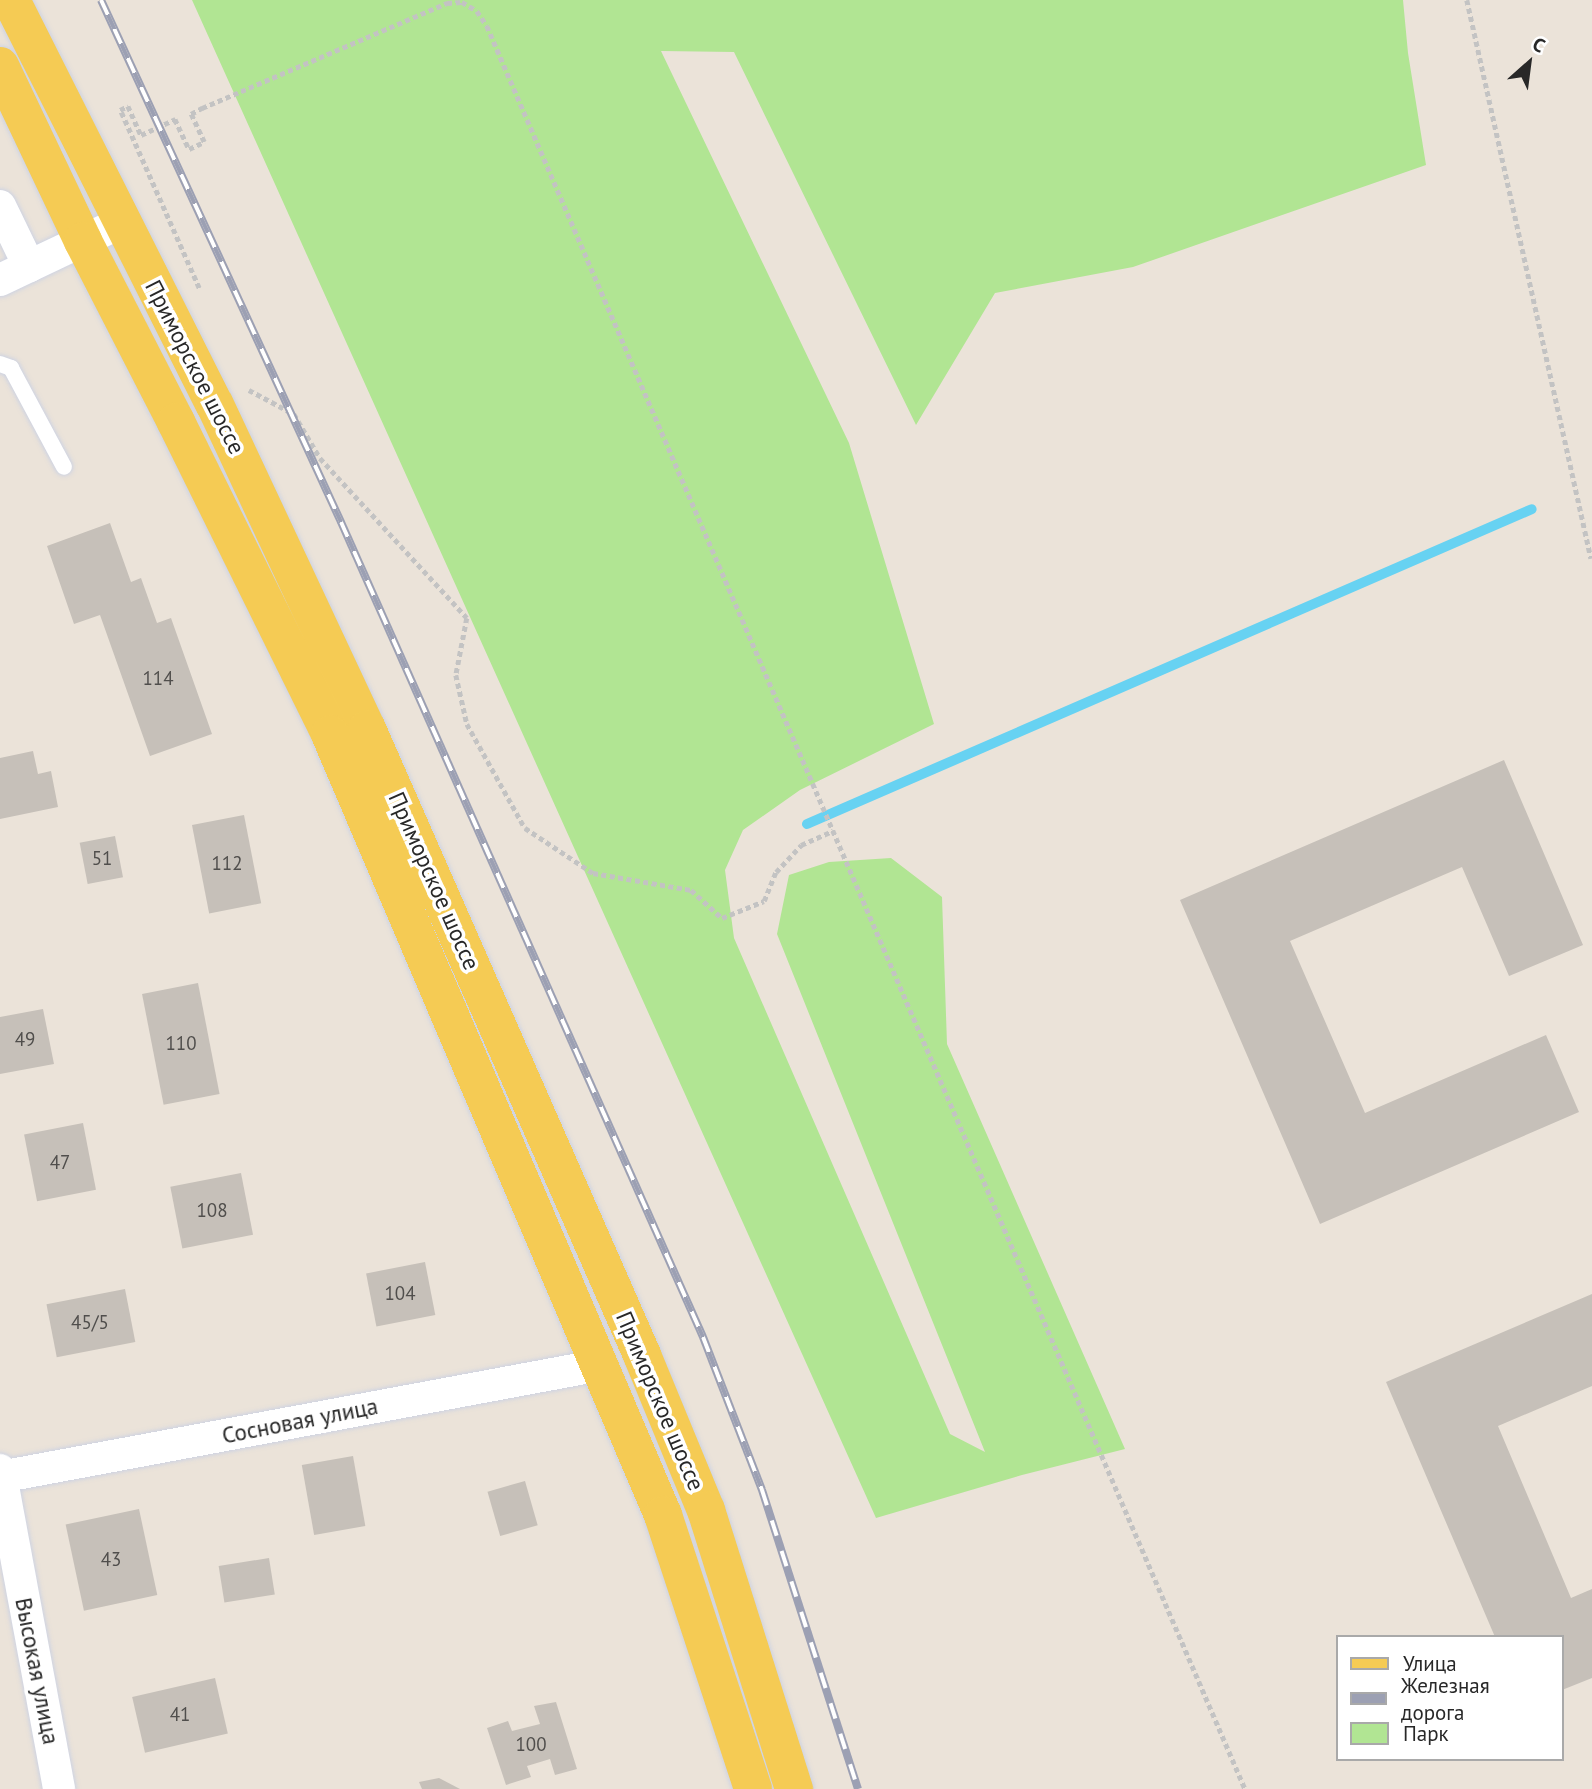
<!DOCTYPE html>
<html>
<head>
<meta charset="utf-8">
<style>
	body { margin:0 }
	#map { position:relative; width:1592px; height:1789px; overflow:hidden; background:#ebe3d9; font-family:"PT Sans",sans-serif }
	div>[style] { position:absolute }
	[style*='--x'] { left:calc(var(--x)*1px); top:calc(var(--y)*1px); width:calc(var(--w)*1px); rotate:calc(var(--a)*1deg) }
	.green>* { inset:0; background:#b1e593 }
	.stream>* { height:10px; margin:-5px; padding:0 5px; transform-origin:5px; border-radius:5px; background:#67d2f2 }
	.building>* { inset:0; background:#c6c0b9; transform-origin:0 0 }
	.path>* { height:4.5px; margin-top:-2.25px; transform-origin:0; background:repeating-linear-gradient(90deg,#c3c3c3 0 5px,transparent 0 8.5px) }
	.roads { filter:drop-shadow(0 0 2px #ced3e2) drop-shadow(0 0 2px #ced3e2) }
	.lane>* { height:16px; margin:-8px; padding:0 8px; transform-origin:8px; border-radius:8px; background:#fff }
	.street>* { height:32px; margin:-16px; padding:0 16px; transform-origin:16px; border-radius:16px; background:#fff }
	.primary>* { height:38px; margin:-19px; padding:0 19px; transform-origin:19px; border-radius:19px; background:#f5cb54 }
	.rail>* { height:8px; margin-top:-4px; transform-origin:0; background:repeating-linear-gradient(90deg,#fff 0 16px,#9ca0b3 0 32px); box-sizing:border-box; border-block:2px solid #9ca0b3 }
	span { translate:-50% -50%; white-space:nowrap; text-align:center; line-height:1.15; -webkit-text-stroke:7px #fff; paint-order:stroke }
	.number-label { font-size:19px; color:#504e4c }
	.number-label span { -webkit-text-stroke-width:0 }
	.street-label { font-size:23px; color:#282828 }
	.legend { position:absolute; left:1336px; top:1635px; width:228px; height:126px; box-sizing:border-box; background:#fff; border:2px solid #a9a9a9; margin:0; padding:9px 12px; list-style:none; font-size:21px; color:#282828 }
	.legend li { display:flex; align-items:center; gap:14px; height:35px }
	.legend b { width:35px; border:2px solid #a9a9a9 }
	.north { position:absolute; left:1494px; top:28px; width:70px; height:70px; -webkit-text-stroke:5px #fff; paint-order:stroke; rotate:28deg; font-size:19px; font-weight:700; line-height:28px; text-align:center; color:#282828 }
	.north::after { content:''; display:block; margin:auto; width:24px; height:32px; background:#282828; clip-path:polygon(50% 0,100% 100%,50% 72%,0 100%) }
</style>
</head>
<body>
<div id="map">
	<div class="green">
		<i style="clip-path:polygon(192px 0,1403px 0,1408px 53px,1426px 165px,1133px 267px,995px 293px,916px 425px,734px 52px,661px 51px,849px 443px,934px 724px,800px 790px,743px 830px,725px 870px,734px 938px,950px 1434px,985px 1452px,777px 934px,789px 875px,829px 862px,891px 858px,942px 897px,947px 1044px,1125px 1449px,1022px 1475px,876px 1518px)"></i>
	</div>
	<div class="stream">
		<i style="--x:807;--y:824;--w:790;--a:-23.48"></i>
	</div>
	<div class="building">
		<i style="clip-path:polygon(110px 523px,131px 582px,141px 578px,157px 623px,171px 618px,212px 734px,150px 756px,100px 615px,74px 624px,47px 546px)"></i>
		<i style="clip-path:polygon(33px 751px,38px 774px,51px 771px,58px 807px,0 819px,0 758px)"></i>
		<i style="clip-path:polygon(1504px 760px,1583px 945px,1509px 976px,1462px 867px,1290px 941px,1365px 1113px,1546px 1035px,1579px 1112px,1320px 1224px,1180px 900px)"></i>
		<i style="left:244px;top:815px;width:90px;height:53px;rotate:79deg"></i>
		<i style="left:115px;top:836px;width:42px;height:36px;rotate:79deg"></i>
		<i style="left:198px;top:983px;width:113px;height:57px;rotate:79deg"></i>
		<i style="clip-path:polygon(43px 1009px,54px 1064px,0 1074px,0 1017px)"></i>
		<i style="left:83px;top:1123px;width:68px;height:60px;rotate:79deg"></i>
		<i style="left:241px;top:1173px;width:63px;height:72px;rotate:79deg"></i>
		<i style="left:425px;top:1262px;width:54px;height:60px;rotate:79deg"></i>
		<i style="left:125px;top:1289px;width:54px;height:80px;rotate:79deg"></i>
		<i style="clip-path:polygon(1592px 1294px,1592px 1386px,1498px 1426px,1571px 1598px,1592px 1589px,1592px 1678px,1562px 1690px,1562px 1637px,1495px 1637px,1386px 1382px)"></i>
		<i style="left:353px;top:1456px;width:71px;height:52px;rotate:80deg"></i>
		<i style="left:525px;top:1481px;width:46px;height:39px;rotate:74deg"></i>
		<i style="left:139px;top:1509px;width:88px;height:75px;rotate:78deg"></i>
		<i style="left:269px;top:1558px;width:37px;height:51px;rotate:81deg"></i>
		<i style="left:215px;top:1678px;width:57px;height:85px;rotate:77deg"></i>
		<i style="clip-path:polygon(556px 1702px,577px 1769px,555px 1775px,550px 1759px,527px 1766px,531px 1777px,506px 1785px,487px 1728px,508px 1721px,512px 1731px,540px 1724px,534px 1706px)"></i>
		<i style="clip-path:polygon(439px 1778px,460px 1789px,422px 1789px,419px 1782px)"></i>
	</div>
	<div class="path">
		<i style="--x:1467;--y:0;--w:572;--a:77.47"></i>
		<i style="--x:199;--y:288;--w:195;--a:-113.9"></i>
		<i style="--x:120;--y:110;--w:9;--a:-27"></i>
		<i style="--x:128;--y:106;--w:32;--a:66"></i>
		<i style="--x:141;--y:135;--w:38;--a:-25"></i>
		<i style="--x:175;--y:119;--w:33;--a:65"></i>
		<i style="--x:189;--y:149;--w:17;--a:-25"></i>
		<i style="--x:204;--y:142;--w:31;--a:-115"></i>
		<i style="--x:191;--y:114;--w:13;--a:-29"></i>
		<i style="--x:202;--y:108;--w:267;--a:-23.2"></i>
		<i style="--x:447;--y:3;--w:15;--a:-4"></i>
		<i style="--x:462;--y:2;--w:17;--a:31"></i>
		<i style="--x:477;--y:11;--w:18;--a:56"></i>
		<i style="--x:487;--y:26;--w:1919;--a:66.73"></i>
		<i style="--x:249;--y:390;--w:51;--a:28.1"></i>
		<i style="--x:294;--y:414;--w:51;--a:59.4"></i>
		<i style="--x:320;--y:458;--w:217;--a:47.4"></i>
		<i style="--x:467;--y:618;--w:58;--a:100.9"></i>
		<i style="--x:456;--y:675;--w:50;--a:77.3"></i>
		<i style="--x:467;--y:724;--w:119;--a:60.9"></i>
		<i style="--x:525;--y:828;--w:82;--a:33.5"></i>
		<i style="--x:593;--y:873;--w:99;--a:9.8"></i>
		<i style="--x:691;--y:890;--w:42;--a:42.1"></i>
		<i style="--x:722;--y:918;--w:45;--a:-22"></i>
		<i style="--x:764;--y:901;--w:31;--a:-68"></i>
		<i style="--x:776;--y:872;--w:37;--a:-47"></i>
		<i style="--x:801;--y:845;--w:35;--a:-24"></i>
	</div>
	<div class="roads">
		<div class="lane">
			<i style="--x:0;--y:364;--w:12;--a:20"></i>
			<i style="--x:11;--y:368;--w:112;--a:61.8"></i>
		</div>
		<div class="street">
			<i style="--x:0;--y:206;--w:67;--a:64.2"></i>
			<i style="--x:0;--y:280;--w:135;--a:-25.4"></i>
			<i style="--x:0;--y:1470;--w:324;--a:79.5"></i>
			<i style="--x:0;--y:1477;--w:611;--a:-10.56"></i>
		</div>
		<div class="primary">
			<i style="--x:11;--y:0;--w:453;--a:63.3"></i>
			<i style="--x:215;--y:405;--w:358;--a:64.9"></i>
			<i style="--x:367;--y:729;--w:684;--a:66.28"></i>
			<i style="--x:642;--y:1355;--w:168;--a:67.6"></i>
			<i style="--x:706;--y:1510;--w:293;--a:72.5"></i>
			<i style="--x:0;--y:66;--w:194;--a:64.6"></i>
			<i style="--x:83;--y:241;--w:203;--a:62.8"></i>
			<i style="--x:176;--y:422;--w:348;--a:63.7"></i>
			<i style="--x:330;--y:734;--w:849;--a:66.91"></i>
			<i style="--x:663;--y:1515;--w:288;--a:71.8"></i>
		</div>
	</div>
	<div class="rail">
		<i style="--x:101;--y:0;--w:575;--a:65.31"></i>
		<i style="--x:341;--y:522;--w:892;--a:66.05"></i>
		<i style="--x:703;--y:1337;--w:164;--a:68.9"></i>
		<i style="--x:762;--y:1490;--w:314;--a:72.2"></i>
	</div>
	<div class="number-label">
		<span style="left:158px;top:679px">114</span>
		<span style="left:102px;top:859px">51</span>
		<span style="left:227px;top:864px">112</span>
		<span style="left:25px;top:1040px">49</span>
		<span style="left:181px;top:1044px">110</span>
		<span style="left:60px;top:1163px">47</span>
		<span style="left:212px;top:1211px">108</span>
		<span style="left:400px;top:1294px">104</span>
		<span style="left:90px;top:1323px">45/5</span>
		<span style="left:111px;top:1560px">43</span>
		<span style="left:180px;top:1715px">41</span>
		<span style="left:531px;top:1745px">100</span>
	</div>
	<div class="street-label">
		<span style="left:195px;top:367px;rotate:63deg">Приморское шоссе</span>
		<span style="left:434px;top:881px;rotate:66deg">Приморское шоссе</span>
		<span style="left:660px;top:1401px;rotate:67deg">Приморское шоссе</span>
		<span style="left:300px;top:1421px;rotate:-11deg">Сосновая улица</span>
		<span style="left:37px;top:1671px;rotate:79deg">Высокая улица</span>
	</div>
	<ul class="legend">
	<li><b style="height:9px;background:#f5cb54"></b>Улица</li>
	<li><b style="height:9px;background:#9ca0b3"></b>Железная дорога</li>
	<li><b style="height:19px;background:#b1e593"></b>Парк</li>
	</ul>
	<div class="north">С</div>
</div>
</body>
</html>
